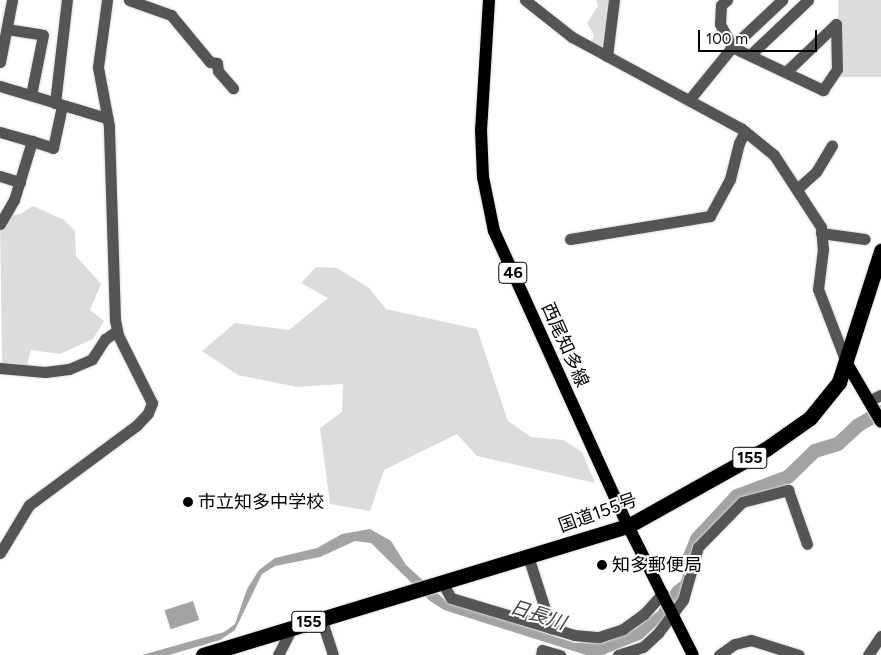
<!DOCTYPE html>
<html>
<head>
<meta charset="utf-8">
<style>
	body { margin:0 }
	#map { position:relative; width:881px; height:655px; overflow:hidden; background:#fff; font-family:Figtree,"Noto Sans JP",sans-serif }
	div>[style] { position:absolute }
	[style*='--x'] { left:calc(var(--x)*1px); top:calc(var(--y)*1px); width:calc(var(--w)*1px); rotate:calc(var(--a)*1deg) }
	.green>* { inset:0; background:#dcdcdc; transform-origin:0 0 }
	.water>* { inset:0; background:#a3a3a3; transform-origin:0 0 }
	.river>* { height:14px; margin:-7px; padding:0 7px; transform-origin:7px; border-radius:7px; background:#a3a3a3 }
	.roads { filter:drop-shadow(0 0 1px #dbdbdb) drop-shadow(0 0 1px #dbdbdb) }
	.minor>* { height:11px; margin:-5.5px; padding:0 5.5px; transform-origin:5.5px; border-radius:5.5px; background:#555 }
	.major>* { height:12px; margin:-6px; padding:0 6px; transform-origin:6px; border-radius:6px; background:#000 }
	.highway>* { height:15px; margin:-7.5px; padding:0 7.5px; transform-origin:7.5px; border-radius:7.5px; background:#000 }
	.dots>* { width:14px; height:14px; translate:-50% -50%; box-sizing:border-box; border:2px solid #fff; border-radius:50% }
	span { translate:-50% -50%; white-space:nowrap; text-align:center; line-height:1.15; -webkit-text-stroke:4px #fff; paint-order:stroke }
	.shield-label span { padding:1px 4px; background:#fff; border:1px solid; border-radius:4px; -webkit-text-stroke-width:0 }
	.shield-label { font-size:16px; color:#000; font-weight:700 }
	.street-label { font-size:18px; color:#000 }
	.poi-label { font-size:18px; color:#000 }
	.left { translate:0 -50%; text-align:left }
	.water-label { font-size:19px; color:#444; font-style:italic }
	.scale { position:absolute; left:698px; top:30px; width:119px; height:22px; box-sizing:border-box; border:2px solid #000; border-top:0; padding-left:6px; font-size:15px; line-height:18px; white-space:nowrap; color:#000; -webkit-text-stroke:4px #fff; paint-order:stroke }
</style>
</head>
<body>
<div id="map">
	<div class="green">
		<i style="clip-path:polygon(596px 0,609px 0,604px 42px,600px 48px,591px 44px,594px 35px,587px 23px,598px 6px)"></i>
		<i style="left:838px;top:0;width:43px;height:77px"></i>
		<i style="clip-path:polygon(33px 206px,64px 220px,75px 231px,76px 256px,101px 284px,90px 310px,104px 321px,93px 339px,60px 354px,31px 350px,27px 365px,2px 364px,0 218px,20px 214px)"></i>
		<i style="clip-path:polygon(316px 267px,337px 268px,369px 288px,386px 309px,477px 329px,508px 421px,531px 437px,563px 440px,582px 452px,595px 483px,477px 456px,457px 434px,384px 470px,370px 511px,330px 504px,320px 428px,342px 412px,343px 384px,297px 387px,238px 375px,202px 351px,235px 323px,289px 330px,328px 298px,301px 283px)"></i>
	</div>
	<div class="water">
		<i style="clip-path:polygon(370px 529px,391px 541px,406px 565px,446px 601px,575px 643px,608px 641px,635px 629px,658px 611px,673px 587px,681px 581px,692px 541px,696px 543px,680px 599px,665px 618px,642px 639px,603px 655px,586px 655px,444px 610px,430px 601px,371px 543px,355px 541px,320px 557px,275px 566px,262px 574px,235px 630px,220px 640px,169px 655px,142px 655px,224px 632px,235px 624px,247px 589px,259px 570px,275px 558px,317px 548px,342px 534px)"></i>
		<i style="left:193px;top:601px;width:20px;height:30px;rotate:72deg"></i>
	</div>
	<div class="river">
		<i style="--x:689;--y:559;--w:22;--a:-68"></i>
		<i style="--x:697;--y:539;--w:59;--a:-47.1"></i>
		<i style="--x:737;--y:496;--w:54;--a:-20.4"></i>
		<i style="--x:788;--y:477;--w:37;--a:-44"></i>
		<i style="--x:815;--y:451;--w:24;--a:-17"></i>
		<i style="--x:838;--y:444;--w:26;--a:-43"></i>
		<i style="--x:857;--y:426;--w:28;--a:-30"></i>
	</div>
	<div class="roads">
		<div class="minor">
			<i style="--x:129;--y:0;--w:45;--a:19.7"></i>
			<i style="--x:171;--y:15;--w:61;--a:50.3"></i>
			<i style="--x:210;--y:62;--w:7;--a:8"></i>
			<i style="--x:217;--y:63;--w:8;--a:83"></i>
			<i style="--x:218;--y:71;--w:23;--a:49"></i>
			<i style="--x:525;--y:0;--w:60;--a:38.2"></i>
			<i style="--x:572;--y:37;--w:193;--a:28.4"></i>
			<i style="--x:742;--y:129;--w:41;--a:39.1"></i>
			<i style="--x:774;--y:155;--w:86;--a:56.9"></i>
			<i style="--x:821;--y:227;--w:22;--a:85"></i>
			<i style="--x:823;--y:249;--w:40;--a:97.1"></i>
			<i style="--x:818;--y:289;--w:78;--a:69"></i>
			<i style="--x:727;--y:0;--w:8;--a:140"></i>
			<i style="--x:721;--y:5;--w:19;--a:93"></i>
			<i style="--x:720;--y:24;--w:26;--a:62"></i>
			<i style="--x:732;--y:47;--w:101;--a:25.3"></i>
			<i style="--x:823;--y:90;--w:25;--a:-56"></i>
			<i style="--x:837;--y:69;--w:45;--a:-91.3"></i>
			<i style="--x:836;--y:24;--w:69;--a:136.2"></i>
			<i style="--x:7;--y:29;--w:36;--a:9"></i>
			<i style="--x:43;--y:35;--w:61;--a:101.3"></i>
			<i style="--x:750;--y:55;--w:80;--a:-43.5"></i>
			<i style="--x:607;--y:56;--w:56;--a:-82.9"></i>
			<i style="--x:0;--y:62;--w:63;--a:-79"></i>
			<i style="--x:0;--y:86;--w:112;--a:16.7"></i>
			<i style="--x:689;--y:100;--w:68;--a:-50.9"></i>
			<i style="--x:732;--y:47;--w:69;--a:-43.2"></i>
			<i style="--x:55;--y:103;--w:104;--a:-83.4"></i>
			<i style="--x:0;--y:132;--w:33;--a:16"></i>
			<i style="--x:0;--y:176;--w:21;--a:17"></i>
			<i style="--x:797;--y:189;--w:25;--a:-42"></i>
			<i style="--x:816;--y:172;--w:31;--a:-59"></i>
			<i style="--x:0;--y:224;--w:28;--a:-60"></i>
			<i style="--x:14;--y:200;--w:62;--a:-73"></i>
			<i style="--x:32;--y:141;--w:22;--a:18"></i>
			<i style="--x:53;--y:148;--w:43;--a:-77.9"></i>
			<i style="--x:821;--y:233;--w:44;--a:7.8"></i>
			<i style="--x:570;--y:239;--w:142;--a:-9.3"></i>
			<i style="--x:710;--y:216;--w:42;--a:-61.6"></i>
			<i style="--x:730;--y:179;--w:37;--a:-76"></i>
			<i style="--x:739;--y:143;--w:13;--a:-63"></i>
			<i style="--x:0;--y:368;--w:45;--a:5.1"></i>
			<i style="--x:45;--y:372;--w:24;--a:-7"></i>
			<i style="--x:69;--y:369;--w:25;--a:-23"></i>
			<i style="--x:92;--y:359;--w:24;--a:-57"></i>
			<i style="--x:105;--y:339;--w:14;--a:-34"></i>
			<i style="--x:868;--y:401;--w:14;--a:-25"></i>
			<i style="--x:0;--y:553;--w:56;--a:-58.9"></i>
			<i style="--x:29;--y:505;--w:134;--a:-36.5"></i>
			<i style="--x:137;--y:425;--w:16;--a:-47"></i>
			<i style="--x:148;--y:413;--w:11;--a:-68"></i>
			<i style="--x:152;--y:403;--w:76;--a:-116.6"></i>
			<i style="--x:118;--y:335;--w:15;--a:-101"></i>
			<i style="--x:115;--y:320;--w:194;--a:-91.8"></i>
			<i style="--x:109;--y:126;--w:60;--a:-100.6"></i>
			<i style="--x:98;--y:67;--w:68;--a:-82.3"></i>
			<i style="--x:528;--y:556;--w:76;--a:72.3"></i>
			<i style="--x:442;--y:582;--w:18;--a:61"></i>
			<i style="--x:451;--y:598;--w:128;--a:16.7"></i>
			<i style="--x:574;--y:635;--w:25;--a:5"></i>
			<i style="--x:599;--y:637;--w:25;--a:-18"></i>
			<i style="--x:623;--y:629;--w:26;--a:-36"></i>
			<i style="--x:644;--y:614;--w:28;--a:-48"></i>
			<i style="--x:321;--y:618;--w:39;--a:72"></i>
			<i style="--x:278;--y:655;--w:30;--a:-63"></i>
			<i style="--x:541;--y:655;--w:5;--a:-79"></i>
			<i style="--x:542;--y:650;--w:19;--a:16"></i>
			<i style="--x:618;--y:655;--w:26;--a:-18"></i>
			<i style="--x:643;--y:647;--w:21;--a:-43"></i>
			<i style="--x:658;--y:633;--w:41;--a:-52.9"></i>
			<i style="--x:683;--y:600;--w:55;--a:-74.2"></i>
			<i style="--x:698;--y:547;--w:63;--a:-45.6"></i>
			<i style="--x:742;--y:502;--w:48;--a:-14.6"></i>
			<i style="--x:788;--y:490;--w:57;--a:70.6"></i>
			<i style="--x:719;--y:655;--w:19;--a:-35"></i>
			<i style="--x:735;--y:644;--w:16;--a:-14"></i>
			<i style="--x:751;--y:640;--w:50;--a:17.4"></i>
			<i style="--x:868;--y:655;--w:23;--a:-56"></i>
		</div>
		<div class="major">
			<i style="--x:489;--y:0;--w:130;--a:93.5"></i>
			<i style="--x:481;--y:130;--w:47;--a:87.6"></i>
			<i style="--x:483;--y:177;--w:55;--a:78.5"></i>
			<i style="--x:494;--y:231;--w:324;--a:65.6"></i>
			<i style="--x:628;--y:526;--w:144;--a:63.3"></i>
			<i style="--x:846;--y:362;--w:69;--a:59.7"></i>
		</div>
		<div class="highway">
			<i style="--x:203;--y:655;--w:444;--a:-16.9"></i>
			<i style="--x:628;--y:526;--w:158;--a:-29.2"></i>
			<i style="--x:766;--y:449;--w:54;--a:-35.2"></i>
			<i style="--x:810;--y:418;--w:46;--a:-51.1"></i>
			<i style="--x:839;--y:382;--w:138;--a:-72.2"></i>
		</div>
	</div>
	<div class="dots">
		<i style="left:188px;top:502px;background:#000"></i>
		<i style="left:602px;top:565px;background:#000"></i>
	</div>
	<div class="shield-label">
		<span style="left:513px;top:273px">46</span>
		<span style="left:750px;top:458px">155</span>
		<span style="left:309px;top:622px">155</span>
	</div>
	<div class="street-label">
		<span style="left:565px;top:345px;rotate:66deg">西尾知多線</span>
		<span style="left:598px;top:513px;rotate:-20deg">国道155号</span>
	</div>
	<div class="poi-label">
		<span class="left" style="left:198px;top:502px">市立知多中学校</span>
		<span class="left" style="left:612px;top:565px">知多郵便局</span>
	</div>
	<div class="water-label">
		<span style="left:538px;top:615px;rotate:18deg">日長川</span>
	</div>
	<div class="scale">100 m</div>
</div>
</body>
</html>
